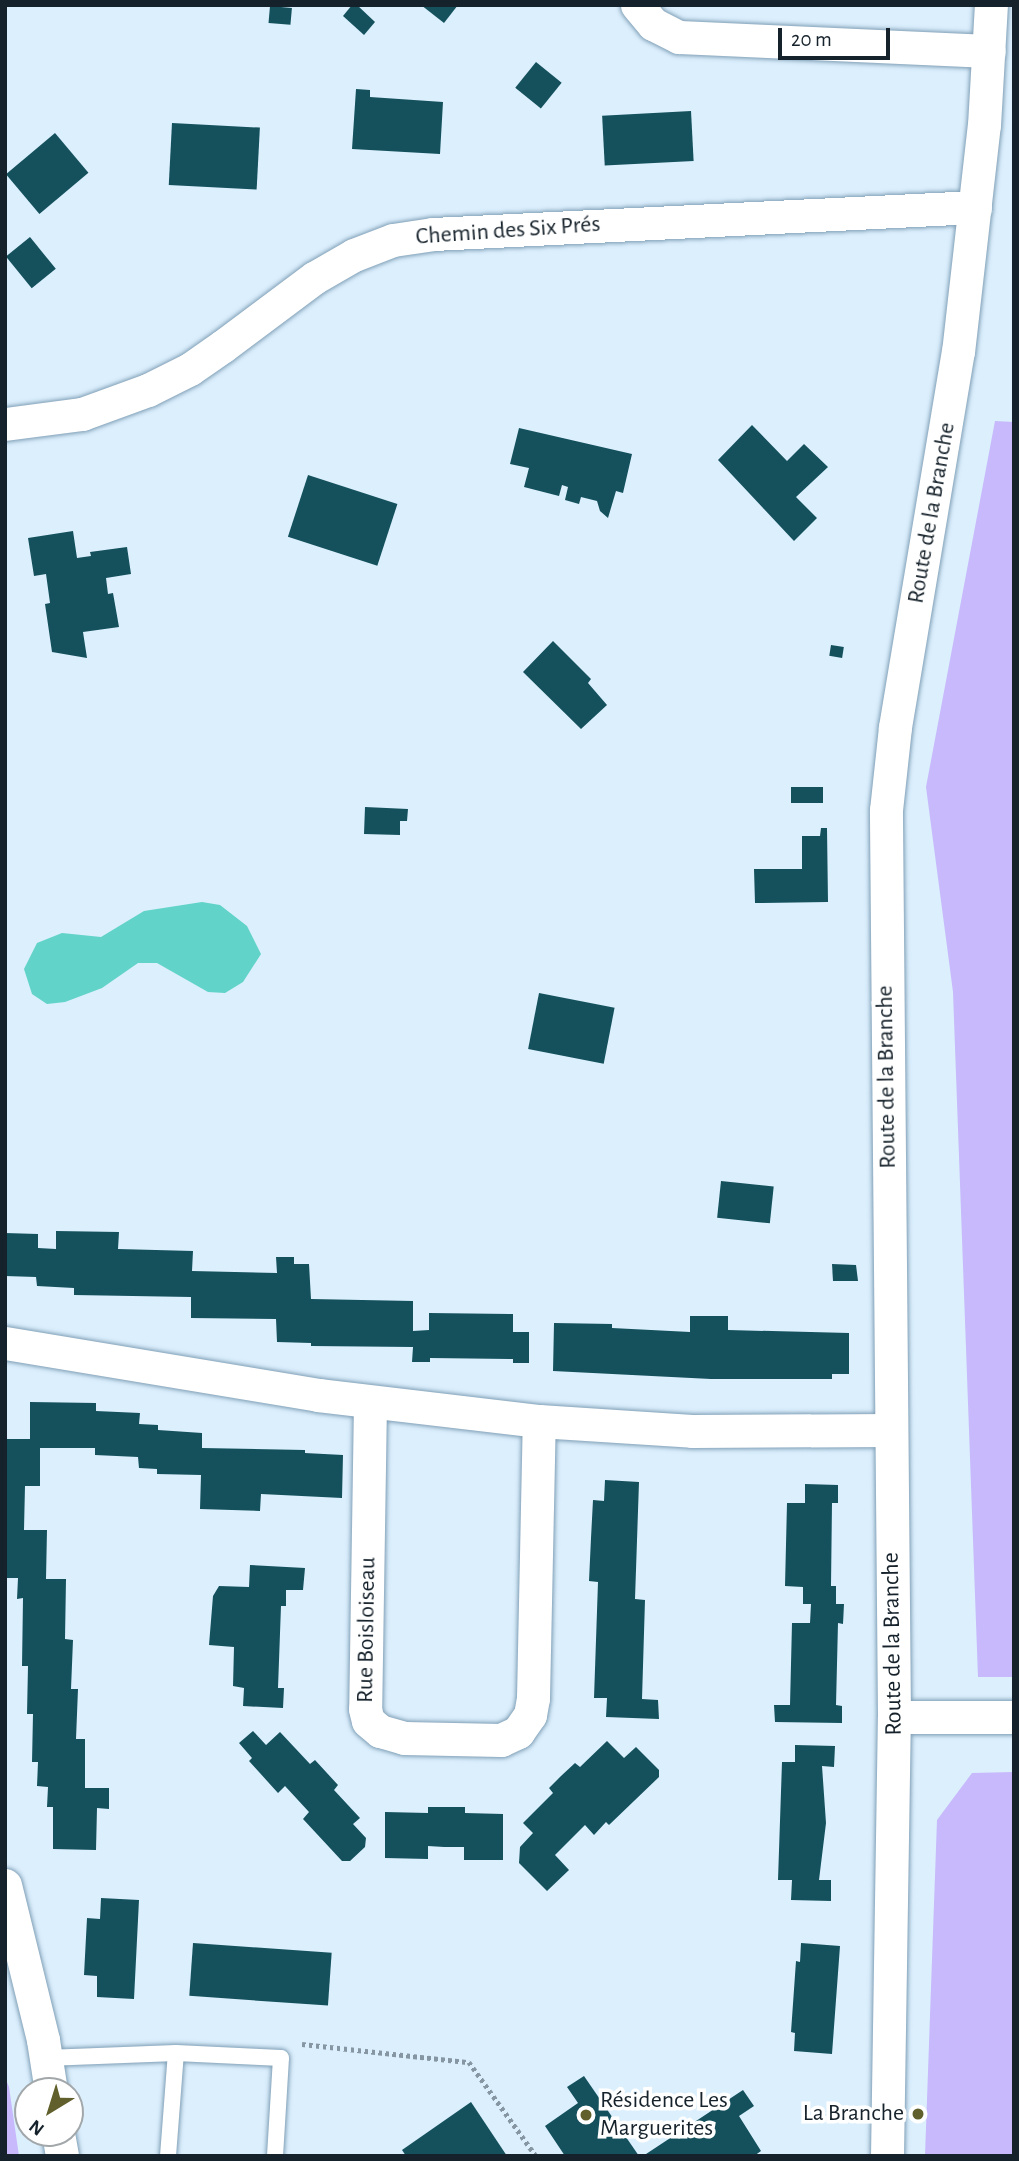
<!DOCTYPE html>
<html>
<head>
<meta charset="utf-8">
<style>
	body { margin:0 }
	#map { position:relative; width:1019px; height:2161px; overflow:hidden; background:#dbeffd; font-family:"Alegreya Sans",sans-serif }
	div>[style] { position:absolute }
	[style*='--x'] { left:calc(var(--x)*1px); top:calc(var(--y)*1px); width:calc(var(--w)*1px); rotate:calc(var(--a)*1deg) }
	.green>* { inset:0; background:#c7b9fb }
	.water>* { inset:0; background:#61d3c8 }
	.building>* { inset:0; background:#14515d; transform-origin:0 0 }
	.path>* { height:4.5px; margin-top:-2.25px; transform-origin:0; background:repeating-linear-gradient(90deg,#8696a2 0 3.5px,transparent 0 7px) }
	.roads { filter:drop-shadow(0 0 2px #809fb6) drop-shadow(0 0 2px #809fb6) }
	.service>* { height:16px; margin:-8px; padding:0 8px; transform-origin:8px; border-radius:8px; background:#fff }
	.minor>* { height:33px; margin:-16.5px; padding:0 16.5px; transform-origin:16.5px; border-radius:16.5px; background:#fff }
	.dots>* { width:19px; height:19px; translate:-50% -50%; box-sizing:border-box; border:4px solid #fff; border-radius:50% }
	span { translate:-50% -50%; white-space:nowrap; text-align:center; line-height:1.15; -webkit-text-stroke:7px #fff; paint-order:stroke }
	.street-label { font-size:24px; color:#16222b }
	.poi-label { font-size:24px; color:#16222b }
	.left { translate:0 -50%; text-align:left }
	.right { translate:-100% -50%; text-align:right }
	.frame { position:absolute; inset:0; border:7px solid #16222b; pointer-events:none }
	.north { position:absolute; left:14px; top:2077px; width:70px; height:70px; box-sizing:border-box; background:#fff; border:2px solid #a2a7aa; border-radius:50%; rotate:218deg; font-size:19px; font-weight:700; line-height:28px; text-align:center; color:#16222b }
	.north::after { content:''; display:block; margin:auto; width:24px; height:32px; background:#615f2c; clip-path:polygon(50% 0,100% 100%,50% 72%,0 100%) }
	.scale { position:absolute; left:778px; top:28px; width:112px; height:32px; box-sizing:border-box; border:4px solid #16222b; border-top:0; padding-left:9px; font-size:21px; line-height:24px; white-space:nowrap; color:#16222b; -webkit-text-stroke:5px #fff; paint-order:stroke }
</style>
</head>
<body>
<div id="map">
	<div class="green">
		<i style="clip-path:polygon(995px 421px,1014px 422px,1014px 1677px,978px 1677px,953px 992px,926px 787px)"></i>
		<i style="clip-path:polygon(1014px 1772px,1014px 2156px,925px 2156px,937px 1820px,972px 1773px)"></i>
		<i style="clip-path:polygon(5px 2077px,9px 2087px,19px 2156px,5px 2156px)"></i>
	</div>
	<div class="water">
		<i style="clip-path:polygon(202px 902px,220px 905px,247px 926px,261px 954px,243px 982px,225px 993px,208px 992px,157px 963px,138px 963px,102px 988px,65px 1002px,47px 1004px,32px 994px,24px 969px,37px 943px,62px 933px,101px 937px,144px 911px)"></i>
	</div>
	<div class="building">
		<i style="clip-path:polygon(352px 5px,357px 5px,375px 22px,364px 35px,343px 16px)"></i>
		<i style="clip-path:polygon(421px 5px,458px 5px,444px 23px)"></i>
		<i style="left:270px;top:6px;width:22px;height:17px;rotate:5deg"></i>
		<i style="left:536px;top:62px;width:33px;height:33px;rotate:39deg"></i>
		<i style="clip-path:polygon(356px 89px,370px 90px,370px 97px,443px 102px,440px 154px,352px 149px)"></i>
		<i style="left:691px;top:111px;width:50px;height:89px;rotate:87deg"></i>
		<i style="left:172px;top:123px;width:88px;height:62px;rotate:3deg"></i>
		<i style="left:55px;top:133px;width:52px;height:64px;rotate:50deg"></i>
		<i style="left:30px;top:237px;width:41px;height:31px;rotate:51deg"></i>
		<i style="clip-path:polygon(752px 425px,787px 461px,804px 444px,828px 467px,796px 497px,817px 518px,794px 541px,718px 460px)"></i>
		<i style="clip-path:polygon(519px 428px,632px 454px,623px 493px,616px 491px,608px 518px,600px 511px,597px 501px,581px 497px,579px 504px,565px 500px,568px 487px,562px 485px,559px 496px,524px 487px,529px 468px,510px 464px)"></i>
		<i style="left:308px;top:475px;width:94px;height:65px;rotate:18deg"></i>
		<i style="clip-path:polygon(73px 531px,77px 558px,91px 556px,90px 552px,127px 547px,131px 574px,106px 578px,108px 594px,113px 593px,119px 627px,83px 632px,87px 658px,52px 652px,45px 604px,50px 603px,46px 574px,34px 576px,28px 538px)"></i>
		<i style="clip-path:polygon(553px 641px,591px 679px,588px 683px,607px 705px,581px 729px,523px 672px)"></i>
		<i style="left:831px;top:645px;width:13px;height:11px;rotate:9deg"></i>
		<i style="left:791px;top:787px;width:32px;height:16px"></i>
		<i style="clip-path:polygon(365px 807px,408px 809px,407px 821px,400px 821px,400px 835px,364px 834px)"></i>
		<i style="clip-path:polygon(821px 828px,827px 828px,828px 902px,755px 903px,754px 869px,802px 869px,802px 836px,820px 836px)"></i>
		<i style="left:539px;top:993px;width:77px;height:57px;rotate:11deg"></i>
		<i style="left:721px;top:1181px;width:53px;height:37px;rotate:6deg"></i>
		<i style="clip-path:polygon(56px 1231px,119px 1232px,118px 1249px,193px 1251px,192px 1271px,277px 1273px,276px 1257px,294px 1257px,294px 1264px,309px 1264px,311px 1299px,413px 1301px,413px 1331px,429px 1330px,429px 1313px,513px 1314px,513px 1332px,529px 1332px,529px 1363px,513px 1363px,513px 1359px,430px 1358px,430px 1362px,412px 1362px,413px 1347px,311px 1346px,311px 1343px,277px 1342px,276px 1319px,191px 1318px,191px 1297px,74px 1295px,74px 1288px,37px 1286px,36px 1277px,5px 1276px,5px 1233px,38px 1234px,38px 1248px,56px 1249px)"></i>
		<i style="clip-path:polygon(832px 1264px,856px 1265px,858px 1281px,833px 1281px)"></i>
		<i style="clip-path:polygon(690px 1316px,728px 1316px,728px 1330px,849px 1333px,849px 1374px,832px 1374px,832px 1379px,711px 1379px,553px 1371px,554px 1323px,612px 1324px,612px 1328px,690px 1332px)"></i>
		<i style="clip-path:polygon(30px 1402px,96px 1403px,96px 1411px,140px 1413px,139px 1424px,158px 1425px,158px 1430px,202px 1433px,202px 1448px,305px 1450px,305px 1453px,343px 1455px,342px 1498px,261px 1494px,260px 1511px,200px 1509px,201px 1475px,157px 1474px,157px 1469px,139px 1468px,138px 1457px,95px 1455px,95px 1448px,40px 1448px,40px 1486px,25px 1486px,24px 1530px,47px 1530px,46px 1579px,66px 1579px,65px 1639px,73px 1640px,71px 1689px,78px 1689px,76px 1739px,85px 1739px,85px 1788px,109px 1788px,109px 1809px,97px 1808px,96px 1850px,53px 1849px,53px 1807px,47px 1807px,48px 1787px,37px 1786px,38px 1762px,32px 1762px,33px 1714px,27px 1714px,28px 1666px,22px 1666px,23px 1598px,17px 1599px,18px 1578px,5px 1578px,5px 1439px,30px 1439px)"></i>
		<i style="clip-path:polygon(605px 1480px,639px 1482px,635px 1599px,645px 1600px,642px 1699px,658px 1700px,659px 1719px,606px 1717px,607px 1698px,594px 1698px,598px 1582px,589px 1581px,591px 1538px,593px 1500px,604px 1501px)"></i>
		<i style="clip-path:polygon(805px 1484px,838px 1485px,838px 1503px,832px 1503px,831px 1586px,836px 1586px,836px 1604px,844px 1604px,843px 1624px,838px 1623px,836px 1705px,842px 1706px,842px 1723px,775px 1722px,774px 1705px,790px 1705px,792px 1623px,810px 1623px,811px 1604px,803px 1604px,803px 1587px,785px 1586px,787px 1503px,805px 1503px)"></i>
		<i style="clip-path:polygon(250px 1565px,305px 1568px,303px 1590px,286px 1590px,286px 1606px,281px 1606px,278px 1688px,284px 1688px,283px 1708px,243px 1706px,244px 1688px,233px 1686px,234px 1647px,209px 1645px,213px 1596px,219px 1586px,249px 1587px)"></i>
		<i style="clip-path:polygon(253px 1731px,266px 1745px,280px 1732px,310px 1764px,315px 1760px,338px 1785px,334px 1790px,360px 1818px,353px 1824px,366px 1838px,365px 1847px,350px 1861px,342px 1861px,303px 1819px,309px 1812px,285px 1786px,278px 1793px,249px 1761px,252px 1758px,239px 1743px)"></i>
		<i style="clip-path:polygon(607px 1741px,624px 1758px,636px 1747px,659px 1770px,659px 1777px,609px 1825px,606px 1822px,594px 1835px,585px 1825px,555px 1855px,569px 1870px,547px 1891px,519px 1863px,520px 1847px,533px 1833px,523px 1823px,553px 1793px,549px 1788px,561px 1776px,575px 1763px,580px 1767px)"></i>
		<i style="clip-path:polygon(795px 1745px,835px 1746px,834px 1767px,822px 1766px,826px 1823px,819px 1880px,831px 1880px,831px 1901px,791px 1900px,792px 1880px,778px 1880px,782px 1762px,795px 1762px)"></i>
		<i style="clip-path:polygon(428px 1807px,465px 1807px,465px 1813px,503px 1814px,503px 1860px,464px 1860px,464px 1847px,444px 1847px,428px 1846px,428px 1859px,385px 1858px,385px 1812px,428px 1813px)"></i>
		<i style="clip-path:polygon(101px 1898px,139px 1900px,134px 1999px,97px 1997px,97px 1976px,84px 1975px,87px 1918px,100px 1919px)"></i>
		<i style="left:193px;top:1943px;width:139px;height:53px;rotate:4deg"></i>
		<i style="clip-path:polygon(801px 1943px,840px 1946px,832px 2054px,794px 2051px,795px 2033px,791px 2032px,796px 1961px,800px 1962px)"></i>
		<i style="clip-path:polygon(584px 2076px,639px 2156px,565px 2156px,545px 2126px,578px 2103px,567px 2087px)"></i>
		<i style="clip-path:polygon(743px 2090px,754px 2106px,739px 2116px,761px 2151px,754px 2156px,643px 2156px)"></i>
		<i style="clip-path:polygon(471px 2102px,507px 2156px,406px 2156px,402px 2150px)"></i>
	</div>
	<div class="path">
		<i style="--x:302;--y:2044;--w:168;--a:6.2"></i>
		<i style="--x:469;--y:2062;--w:115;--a:54.5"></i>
	</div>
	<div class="roads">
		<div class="service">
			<i style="--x:46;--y:2058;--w:130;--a:-2.2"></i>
			<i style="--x:176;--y:2053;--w:105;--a:2.7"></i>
			<i style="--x:281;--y:2058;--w:98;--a:93.5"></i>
			<i style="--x:168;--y:2156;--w:103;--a:-85.6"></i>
		</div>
		<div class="minor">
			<i style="--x:637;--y:5;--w:25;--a:50"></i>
			<i style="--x:653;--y:24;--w:29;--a:27"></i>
			<i style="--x:679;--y:37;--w:310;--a:2.6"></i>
			<i style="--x:5;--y:424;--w:78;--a:-7.4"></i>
			<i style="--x:82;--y:414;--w:70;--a:-20"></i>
			<i style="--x:148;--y:390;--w:47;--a:-26.6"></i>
			<i style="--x:190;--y:369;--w:40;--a:-34.9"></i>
			<i style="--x:223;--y:346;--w:114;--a:-36.8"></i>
			<i style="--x:314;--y:278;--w:46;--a:-29.9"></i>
			<i style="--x:354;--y:255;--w:42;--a:-21"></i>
			<i style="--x:393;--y:240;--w:40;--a:-8.5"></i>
			<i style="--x:433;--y:234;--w:543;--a:-2.85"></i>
			<i style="--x:5;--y:1343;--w:317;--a:9.4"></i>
			<i style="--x:318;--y:1395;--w:223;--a:6.7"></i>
			<i style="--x:539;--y:1421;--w:153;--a:3.7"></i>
			<i style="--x:692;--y:1431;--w:199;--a:-0.3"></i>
			<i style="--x:370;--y:1402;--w:307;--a:90.9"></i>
			<i style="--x:365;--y:1709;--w:12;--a:76"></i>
			<i style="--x:368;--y:1721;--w:16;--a:40"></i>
			<i style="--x:380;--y:1731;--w:25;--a:16"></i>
			<i style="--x:404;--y:1738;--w:97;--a:1.2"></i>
			<i style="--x:501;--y:1740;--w:19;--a:-25"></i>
			<i style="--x:518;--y:1732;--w:21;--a:-55"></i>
			<i style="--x:530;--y:1715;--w:17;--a:-80"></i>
			<i style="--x:533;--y:1698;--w:277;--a:-88.8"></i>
			<i style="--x:894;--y:1717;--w:120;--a:0"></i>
			<i style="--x:5;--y:1885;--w:160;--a:76.2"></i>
			<i style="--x:43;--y:2040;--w:52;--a:81.1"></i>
			<i style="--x:58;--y:2133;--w:23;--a:80"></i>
			<i style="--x:887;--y:2156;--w:439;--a:-89.1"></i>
			<i style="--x:894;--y:1717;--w:907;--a:-90.51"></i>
			<i style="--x:886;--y:810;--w:83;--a:-83.8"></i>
			<i style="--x:895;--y:727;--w:380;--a:-80.5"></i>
			<i style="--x:958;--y:352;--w:228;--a:-83.5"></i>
			<i style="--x:984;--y:125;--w:120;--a:-86.7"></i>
		</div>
	</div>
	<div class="dots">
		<i style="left:918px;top:2114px;background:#615f2c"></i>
		<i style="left:586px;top:2115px;background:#615f2c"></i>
	</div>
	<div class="street-label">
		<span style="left:508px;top:231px;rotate:-4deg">Chemin des Six Prés</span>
		<span style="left:932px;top:513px;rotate:-80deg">Route de la Branche</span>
		<span style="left:887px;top:1077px;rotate:-91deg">Route de la Branche</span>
		<span style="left:367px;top:1630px;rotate:-89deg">Rue Boisloiseau</span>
		<span style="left:893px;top:1644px;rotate:-91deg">Route de la Branche</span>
	</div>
	<div class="poi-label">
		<span class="left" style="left:600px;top:2115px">Résidence Les<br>Marguerites</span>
		<span class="right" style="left:904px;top:2114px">La Branche</span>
	</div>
	<div class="frame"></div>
	<div class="north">N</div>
	<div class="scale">20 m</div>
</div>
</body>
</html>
